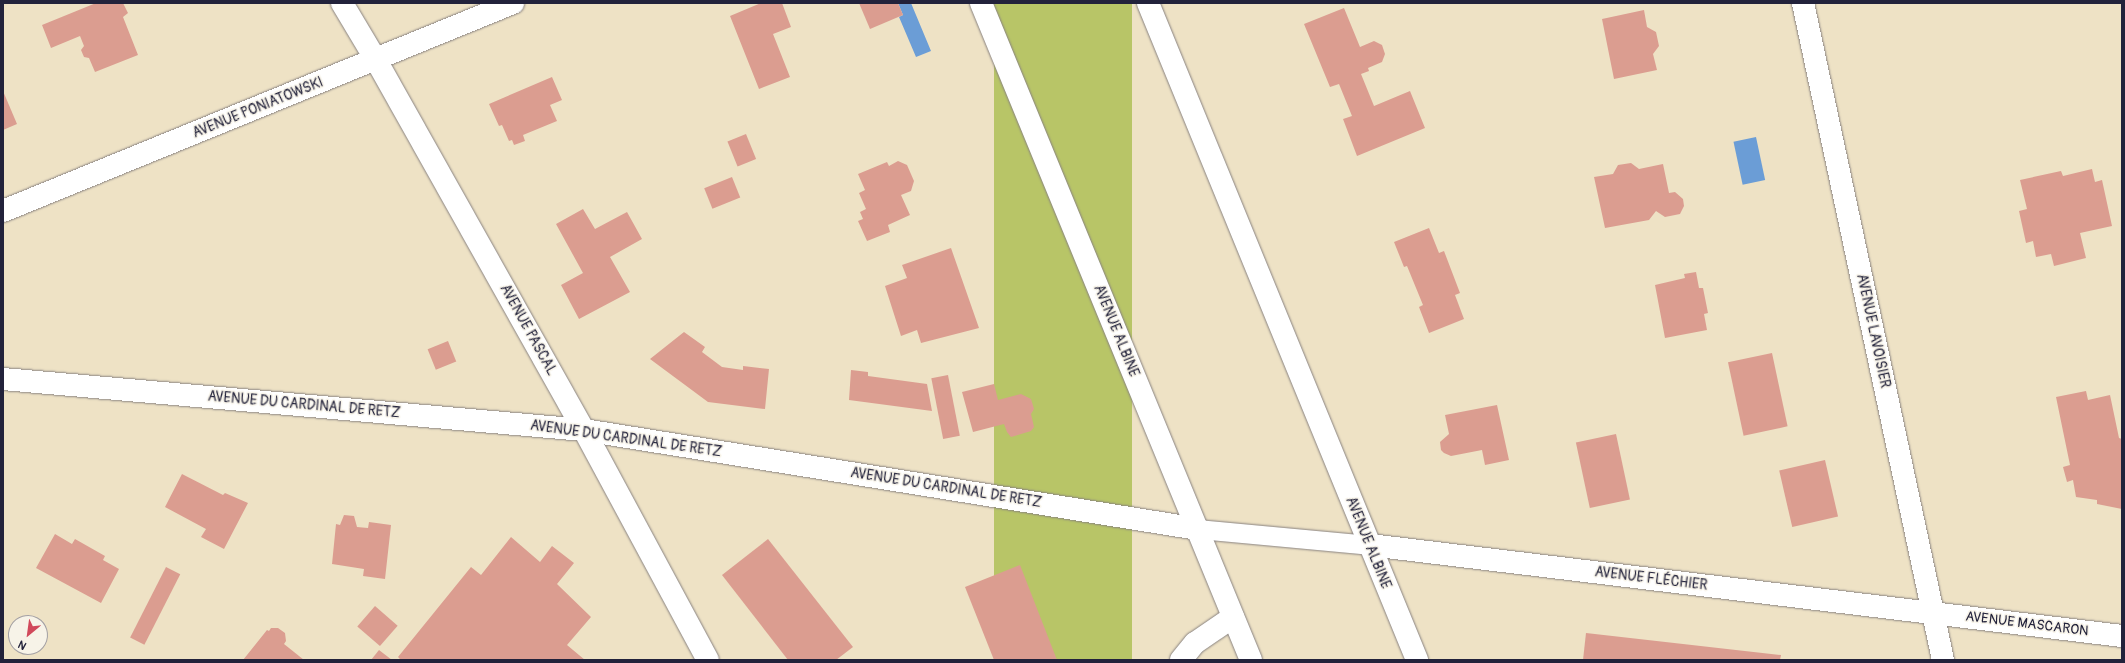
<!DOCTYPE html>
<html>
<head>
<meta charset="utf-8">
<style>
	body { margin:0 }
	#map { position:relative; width:2125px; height:663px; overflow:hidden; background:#eee2c5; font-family:Pangolin,sans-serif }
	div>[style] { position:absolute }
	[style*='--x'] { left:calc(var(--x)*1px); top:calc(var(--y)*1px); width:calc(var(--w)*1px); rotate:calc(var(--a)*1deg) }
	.green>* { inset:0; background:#b8c567; transform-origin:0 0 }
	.water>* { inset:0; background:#6b9dd6; transform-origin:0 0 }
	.building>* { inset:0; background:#db9d90; transform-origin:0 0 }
	.roads { filter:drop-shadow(0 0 1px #888280) drop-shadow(0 0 1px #888280) }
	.lane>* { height:19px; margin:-9.5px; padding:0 9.5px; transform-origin:9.5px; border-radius:9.5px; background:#fff }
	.street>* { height:22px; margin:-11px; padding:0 11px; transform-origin:11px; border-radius:11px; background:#fff }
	span { translate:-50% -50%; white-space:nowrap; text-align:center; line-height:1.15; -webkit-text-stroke:3px #f7f3e8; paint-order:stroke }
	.street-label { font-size:14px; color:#22223b }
	.frame { position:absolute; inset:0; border:4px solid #22223b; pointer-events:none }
	.north { position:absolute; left:8px; top:615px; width:40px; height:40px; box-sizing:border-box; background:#f7f3e8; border:1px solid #a29fa3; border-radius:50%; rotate:209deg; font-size:11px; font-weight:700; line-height:16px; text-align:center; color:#22223b }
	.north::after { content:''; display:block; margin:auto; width:14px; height:18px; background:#d1495b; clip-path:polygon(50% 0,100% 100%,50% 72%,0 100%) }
</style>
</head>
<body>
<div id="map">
	<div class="green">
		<i style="left:994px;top:3px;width:138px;height:711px"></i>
	</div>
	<div class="water">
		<i style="clip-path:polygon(898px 3px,911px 3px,931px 51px,916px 57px,899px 17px,903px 15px)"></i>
		<i style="left:1756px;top:137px;width:44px;height:23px;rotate:78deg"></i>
	</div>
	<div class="building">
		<i style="clip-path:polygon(96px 3px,123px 3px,128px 13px,123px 17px,138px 55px,95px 72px,89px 58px,84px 57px,81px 50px,84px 46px,80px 36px,51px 48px,42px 25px)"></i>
		<i style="clip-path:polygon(761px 3px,782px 3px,791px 27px,773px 34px,790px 77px,759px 89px,730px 16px)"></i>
		<i style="clip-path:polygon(859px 3px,898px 3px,903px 15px,870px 29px)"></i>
		<i style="clip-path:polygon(1344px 8px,1360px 47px,1374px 41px,1382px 45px,1385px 54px,1382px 62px,1368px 68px,1369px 71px,1361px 74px,1374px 106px,1410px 91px,1425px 128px,1357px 156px,1343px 119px,1352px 116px,1339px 84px,1330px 87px,1304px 24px)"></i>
		<i style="clip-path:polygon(1644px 10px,1647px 27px,1656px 32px,1659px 46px,1653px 54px,1657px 70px,1614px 79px,1602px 19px)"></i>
		<i style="clip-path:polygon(552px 77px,562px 100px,550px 105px,557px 121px,523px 135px,525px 141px,514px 145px,512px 140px,509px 141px,502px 125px,499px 126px,489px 104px)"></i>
		<i style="clip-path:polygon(3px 91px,17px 124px,3px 130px)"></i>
		<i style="left:746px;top:134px;width:27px;height:20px;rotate:68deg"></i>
		<i style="clip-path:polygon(898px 161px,907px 165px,914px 181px,911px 191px,901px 195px,910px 215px,888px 225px,890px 232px,867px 241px,858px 221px,863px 219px,860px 212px,866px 209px,859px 193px,865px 190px,858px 174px,887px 162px,889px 166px)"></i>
		<i style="clip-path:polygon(1631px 163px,1639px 169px,1663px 164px,1669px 193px,1675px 192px,1683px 199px,1684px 206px,1680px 214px,1665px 217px,1656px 211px,1649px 220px,1605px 228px,1594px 177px,1613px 174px,1618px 165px)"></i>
		<i style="clip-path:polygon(2092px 169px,2095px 182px,2102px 180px,2112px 226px,2080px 233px,2086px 258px,2054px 266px,2051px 254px,2036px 257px,2033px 241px,2026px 243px,2019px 211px,2027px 209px,2020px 180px,2061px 171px,2063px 176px)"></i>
		<i style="left:732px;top:177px;width:22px;height:30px;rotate:68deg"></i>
		<i style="clip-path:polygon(583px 209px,595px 229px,627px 212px,642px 239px,610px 257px,630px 292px,579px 319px,561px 285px,583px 273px,556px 224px)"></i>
		<i style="clip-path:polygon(1429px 228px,1439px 253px,1444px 251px,1460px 293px,1455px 295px,1464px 319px,1429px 333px,1419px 307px,1423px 305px,1407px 266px,1404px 267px,1394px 242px)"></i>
		<i style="clip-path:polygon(951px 248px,979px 328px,921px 343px,917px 330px,901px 336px,885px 286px,907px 278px,902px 265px)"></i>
		<i style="clip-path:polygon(1696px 272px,1699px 288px,1703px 288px,1708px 313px,1704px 314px,1707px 330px,1665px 338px,1655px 285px,1685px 278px,1684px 274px)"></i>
		<i style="clip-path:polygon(684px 332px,705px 347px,702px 352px,722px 367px,743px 370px,743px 366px,769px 369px,765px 409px,708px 402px,650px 359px)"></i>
		<i style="left:448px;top:341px;width:22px;height:22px;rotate:68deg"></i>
		<i style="left:1772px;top:353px;width:75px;height:45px;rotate:78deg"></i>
		<i style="clip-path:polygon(851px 370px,868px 372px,868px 376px,927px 384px,932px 411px,849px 400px)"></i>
		<i style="left:948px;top:375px;width:62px;height:17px;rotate:79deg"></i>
		<i style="clip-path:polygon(994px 384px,998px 400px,1021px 394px,1031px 399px,1034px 409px,1031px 414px,1034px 427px,1031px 431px,1011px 437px,1007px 432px,1004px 424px,973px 432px,962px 392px)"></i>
		<i style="clip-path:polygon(2086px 391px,2088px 400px,2110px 395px,2119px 438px,2122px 439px,2122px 509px,2097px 504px,2097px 500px,2076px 497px,2073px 480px,2067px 482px,2063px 467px,2070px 465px,2056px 397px)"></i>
		<i style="clip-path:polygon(1497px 405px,1509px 460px,1485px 465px,1482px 450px,1451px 456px,1444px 453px,1441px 450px,1440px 442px,1449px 434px,1445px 415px)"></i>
		<i style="left:1616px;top:434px;width:67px;height:41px;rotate:78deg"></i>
		<i style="left:1825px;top:460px;width:58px;height:47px;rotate:77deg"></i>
		<i style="clip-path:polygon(182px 474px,223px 495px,225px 493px,248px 503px,224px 549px,201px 537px,206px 529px,165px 507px)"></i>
		<i style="clip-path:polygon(344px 515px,354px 516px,357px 527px,368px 528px,369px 522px,391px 525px,385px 579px,363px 576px,364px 569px,332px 564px,336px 524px,340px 525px)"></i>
		<i style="clip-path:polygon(55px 534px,72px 544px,75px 539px,105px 556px,103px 560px,119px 569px,101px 603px,36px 568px)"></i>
		<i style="clip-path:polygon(511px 537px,540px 562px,552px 546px,574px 563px,557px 584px,591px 617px,567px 645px,585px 660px,401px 660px,398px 657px,471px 567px,481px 575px)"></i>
		<i style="clip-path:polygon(768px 539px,853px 647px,836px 660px,788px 660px,722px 575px)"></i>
		<i style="clip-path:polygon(1020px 565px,1057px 660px,994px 660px,965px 587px)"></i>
		<i style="left:166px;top:567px;width:16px;height:79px;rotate:27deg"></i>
		<i style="left:375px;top:606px;width:30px;height:27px;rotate:41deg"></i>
		<i style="clip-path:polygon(271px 628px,278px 628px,285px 633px,286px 641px,284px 644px,304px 660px,243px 660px,267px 630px,269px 631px)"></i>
		<i style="clip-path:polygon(1586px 633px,1781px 655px,1780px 660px,1583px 660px)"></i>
		<i style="clip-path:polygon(379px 650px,392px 660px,371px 660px)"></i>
	</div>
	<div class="roads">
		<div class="lane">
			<i style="--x:1198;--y:529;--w:173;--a:5.3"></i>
		</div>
		<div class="street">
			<i style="--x:342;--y:3;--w:66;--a:59.2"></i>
			<i style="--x:376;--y:60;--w:424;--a:60.7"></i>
			<i style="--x:584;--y:430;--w:261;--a:61.7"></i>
			<i style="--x:981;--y:3;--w:710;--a:67.66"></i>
			<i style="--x:1148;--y:3;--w:710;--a:67.73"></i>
			<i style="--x:1803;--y:3;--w:672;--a:77.97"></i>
			<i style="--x:3;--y:211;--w:551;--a:-22.19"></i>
			<i style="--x:3;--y:379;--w:583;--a:5.02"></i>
			<i style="--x:584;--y:430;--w:622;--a:9.16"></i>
			<i style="--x:1370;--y:545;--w:757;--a:6.9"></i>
			<i style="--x:1181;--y:660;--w:22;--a:-51"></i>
			<i style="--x:1195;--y:643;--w:46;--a:-34.4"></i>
		</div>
	</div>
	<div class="street-label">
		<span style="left:258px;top:108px;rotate:-22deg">AVENUE PONIATOWSKI</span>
		<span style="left:528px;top:330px;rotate:61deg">AVENUE PASCAL</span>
		<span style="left:1116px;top:331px;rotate:68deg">AVENUE ALBINE</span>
		<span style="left:1873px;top:331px;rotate:78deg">AVENUE LAVOISIER</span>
		<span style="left:304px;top:405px;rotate:5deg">AVENUE DU CARDINAL DE RETZ</span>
		<span style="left:626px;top:439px;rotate:8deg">AVENUE DU CARDINAL DE RETZ</span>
		<span style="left:946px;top:488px;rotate:9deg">AVENUE DU CARDINAL DE RETZ</span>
		<span style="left:1368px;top:543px;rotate:68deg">AVENUE ALBINE</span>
		<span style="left:1651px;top:579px;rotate:7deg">AVENUE FLÉCHIER</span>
		<span style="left:2027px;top:624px;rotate:7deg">AVENUE MASCARON</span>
	</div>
	<div class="frame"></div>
	<div class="north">N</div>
</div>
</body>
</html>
